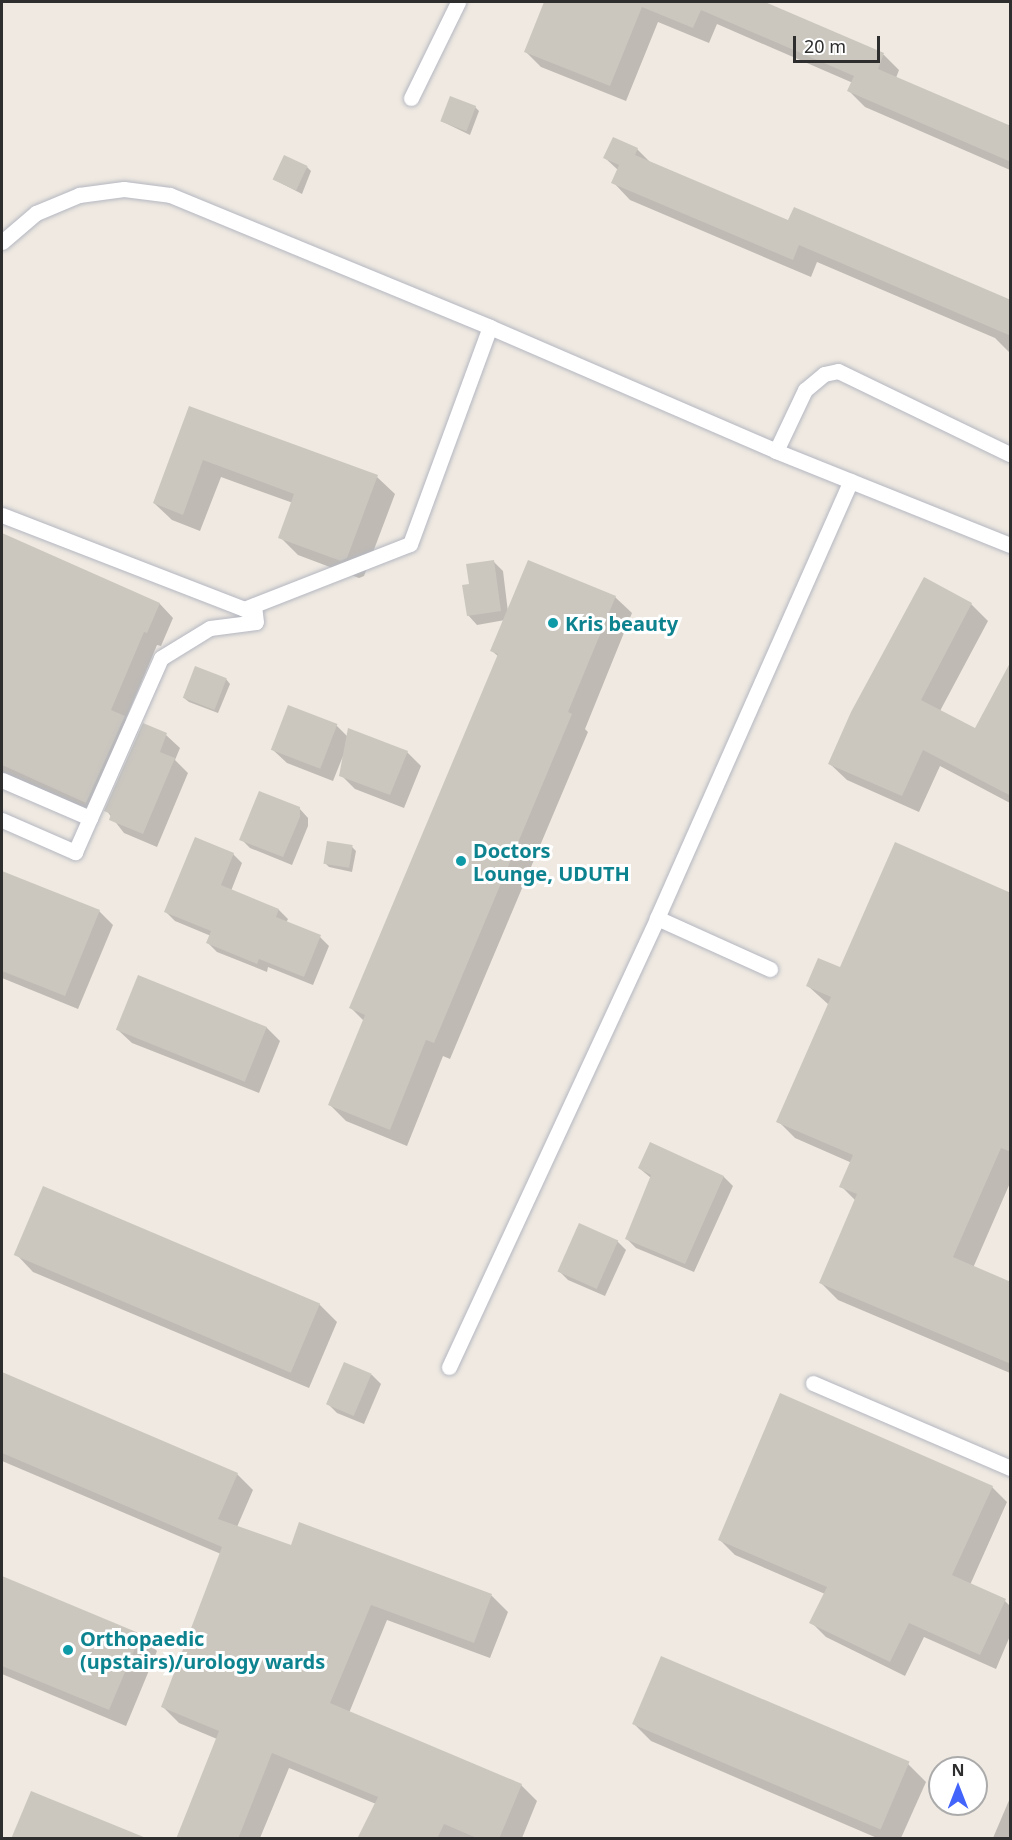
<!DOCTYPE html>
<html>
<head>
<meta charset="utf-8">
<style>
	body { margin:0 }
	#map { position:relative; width:1012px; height:1840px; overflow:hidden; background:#efe9e1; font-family:"Noto Sans",sans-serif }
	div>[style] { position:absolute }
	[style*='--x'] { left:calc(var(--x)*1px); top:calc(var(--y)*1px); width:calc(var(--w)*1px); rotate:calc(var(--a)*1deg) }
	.shadow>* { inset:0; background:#0003 }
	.building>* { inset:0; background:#cbc7bf; transform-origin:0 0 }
	.roads { filter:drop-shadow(0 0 2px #b4b7c1) drop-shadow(0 0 2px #b4b7c1) }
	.service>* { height:15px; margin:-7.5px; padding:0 7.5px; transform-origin:7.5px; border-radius:7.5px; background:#fff }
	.dots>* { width:16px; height:16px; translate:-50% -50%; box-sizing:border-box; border:3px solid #fff; border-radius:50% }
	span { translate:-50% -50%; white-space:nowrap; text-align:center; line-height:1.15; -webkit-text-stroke:6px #fff; paint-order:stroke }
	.culture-label { font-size:20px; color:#0d838f; font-weight:700 }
	.left { translate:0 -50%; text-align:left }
	.frame { position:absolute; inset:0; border:3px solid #2e2e2e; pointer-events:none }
	.north { position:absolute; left:928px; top:1756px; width:60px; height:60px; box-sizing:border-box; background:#fff; border:2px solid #ababab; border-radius:50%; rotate:0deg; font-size:16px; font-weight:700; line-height:24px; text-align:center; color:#2e2e2e }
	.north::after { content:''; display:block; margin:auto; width:21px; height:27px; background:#4264fb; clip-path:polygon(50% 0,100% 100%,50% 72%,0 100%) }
	.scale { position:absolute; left:793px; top:36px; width:87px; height:27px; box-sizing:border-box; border:3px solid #2e2e2e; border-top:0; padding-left:8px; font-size:18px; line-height:21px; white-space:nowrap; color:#2e2e2e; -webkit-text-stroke:4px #fff; paint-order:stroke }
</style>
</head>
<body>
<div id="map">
	<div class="shadow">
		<i style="clip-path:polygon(546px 2px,761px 2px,884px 55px,899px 70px,896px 78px,1010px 128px,1010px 170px,865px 107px,849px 91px,853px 83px,717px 24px,709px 43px,658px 22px,626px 101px,541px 67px,526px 52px)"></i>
		<i style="clip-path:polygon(475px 107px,479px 111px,470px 135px,441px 121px)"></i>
		<i style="clip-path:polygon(637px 149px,652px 164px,789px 222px,1010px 301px,1010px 353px,995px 338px,817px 262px,811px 277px,630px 200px,613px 182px,618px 170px,605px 158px)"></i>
		<i style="clip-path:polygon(307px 167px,311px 171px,302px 194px,275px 180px)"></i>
		<i style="clip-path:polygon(190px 408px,377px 477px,395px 494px,364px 576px,359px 578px,298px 555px,280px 537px,293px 503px,221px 477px,200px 531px,172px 520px,154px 503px)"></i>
		<i style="clip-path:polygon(2px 534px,160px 604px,173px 618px,161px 646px,157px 645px,126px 719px,138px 731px,100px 815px,2px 772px)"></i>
		<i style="clip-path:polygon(494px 562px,503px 571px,508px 612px,615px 597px,632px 613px,585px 729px,588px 732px,450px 1059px,443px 1056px,407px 1146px,346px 1121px,330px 1105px,364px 1021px,351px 1008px,499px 657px,492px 651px,505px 620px,477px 625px,468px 615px,471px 585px)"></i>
		<i style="clip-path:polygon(924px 579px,971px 604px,988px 621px,940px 711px,975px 730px,1010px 664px,1010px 803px,940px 766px,919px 812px,847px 780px,830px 764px)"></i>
		<i style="clip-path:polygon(226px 679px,230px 684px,218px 713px,189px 702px,184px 698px)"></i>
		<i style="clip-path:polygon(336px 725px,348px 737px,407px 752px,421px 766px,404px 808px,355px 789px,341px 775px,343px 756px,333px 781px,287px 763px,273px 750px)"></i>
		<i style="clip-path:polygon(166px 735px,180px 748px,175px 760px,188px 773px,157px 847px,124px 833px,106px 810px)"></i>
		<i style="clip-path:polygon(299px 808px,308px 818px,308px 826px,292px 865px,250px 848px,241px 839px)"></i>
		<i style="clip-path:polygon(352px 847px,356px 851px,352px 872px,329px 867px,325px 863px)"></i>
		<i style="clip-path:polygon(233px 854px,242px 863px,231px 891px,279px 910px,288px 919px,286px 923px,320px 937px,329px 946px,313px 985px,268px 967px,267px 972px,217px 952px,208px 943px,211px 936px,175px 921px,166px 912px)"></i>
		<i style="clip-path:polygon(2px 872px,99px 911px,113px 925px,78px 1009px,2px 978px)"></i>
		<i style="clip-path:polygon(1010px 894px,1010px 1183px,973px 1268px,1010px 1283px,1010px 1373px,838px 1300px,820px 1282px,856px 1201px,841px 1186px,852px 1163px,795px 1138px,778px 1121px,829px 1005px,808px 986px)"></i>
		<i style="clip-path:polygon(266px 1027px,280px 1041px,259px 1093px,132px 1043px,118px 1030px)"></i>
		<i style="clip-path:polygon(651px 1144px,724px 1177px,733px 1186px,694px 1272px,636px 1248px,627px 1239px,651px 1178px,639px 1168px)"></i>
		<i style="clip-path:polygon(617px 1241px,626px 1250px,605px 1296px,568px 1280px,559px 1271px)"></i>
		<i style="clip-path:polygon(16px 1254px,319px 1304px,337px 1322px,309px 1388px,33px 1272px)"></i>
		<i style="clip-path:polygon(345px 1364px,372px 1375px,381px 1384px,364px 1424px,337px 1413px,328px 1404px)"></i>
		<i style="clip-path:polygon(2px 1374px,237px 1474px,253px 1490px,237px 1527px,292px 1547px,300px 1524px,492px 1596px,508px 1612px,490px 1658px,387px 1620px,349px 1713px,521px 1785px,537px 1801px,522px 1838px,359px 1838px,376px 1804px,289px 1768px,260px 1838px,177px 1838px,217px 1739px,179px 1723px,163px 1707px,221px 1554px,2px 1461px)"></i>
		<i style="clip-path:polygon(992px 1487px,1007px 1502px,970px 1585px,1005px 1601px,1010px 1606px,1010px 1636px,996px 1669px,924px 1637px,905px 1676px,826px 1637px,811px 1622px,825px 1594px,735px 1555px,720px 1540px)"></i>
		<i style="clip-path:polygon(2px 1578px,140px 1635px,157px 1651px,126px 1726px,2px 1674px)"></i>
		<i style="clip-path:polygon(633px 1723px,908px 1764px,926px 1782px,901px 1838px,877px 1838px,651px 1741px)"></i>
		<i style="clip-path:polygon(1010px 1798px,1010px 1838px,993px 1838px)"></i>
	</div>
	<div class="building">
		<i style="clip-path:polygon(544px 2px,765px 2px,884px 53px,878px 69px,1011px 126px,1011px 162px,847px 91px,854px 76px,701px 10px,693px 28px,642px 7px,610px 86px,524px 52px)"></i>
		<i style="left:450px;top:96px;width:28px;height:27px;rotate:21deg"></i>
		<i style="clip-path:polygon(613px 137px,638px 148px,635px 155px,788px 220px,794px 207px,1011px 300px,1011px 336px,799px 245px,793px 260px,611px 183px,619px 165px,603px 158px)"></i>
		<i style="left:284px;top:155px;width:26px;height:27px;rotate:25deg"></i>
		<i style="clip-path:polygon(189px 406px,378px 475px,347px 558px,341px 561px,278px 538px,294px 494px,203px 460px,183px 515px,153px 503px)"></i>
		<i style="clip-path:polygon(2px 533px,160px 603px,147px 633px,144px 632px,111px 710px,125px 716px,86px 803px,2px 765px)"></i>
		<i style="clip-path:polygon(494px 560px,501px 611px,467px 616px,462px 585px,469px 584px,466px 564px)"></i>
		<i style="clip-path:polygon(528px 560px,616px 596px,568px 712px,572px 714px,434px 1043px,426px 1040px,390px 1130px,328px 1105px,365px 1015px,349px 1008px,498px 654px,490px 651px)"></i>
		<i style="clip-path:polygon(924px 577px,972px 603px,921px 700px,975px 728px,1011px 661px,1011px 796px,923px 750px,902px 796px,828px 764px,851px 712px)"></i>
		<i style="left:195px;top:666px;width:34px;height:34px;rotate:21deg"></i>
		<i style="left:288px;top:705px;width:53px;height:48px;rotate:21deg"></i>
		<i style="clip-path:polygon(143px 723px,167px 733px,160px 752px,175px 758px,143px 834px,109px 820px,111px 814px,104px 811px)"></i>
		<i style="clip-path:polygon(348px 728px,408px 751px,390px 795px,339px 776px)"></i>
		<i style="clip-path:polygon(259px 791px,300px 807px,300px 817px,283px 857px,239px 840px)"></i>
		<i style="clip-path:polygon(195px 837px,234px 853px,221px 885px,279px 909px,276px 917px,321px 935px,304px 977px,259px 959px,257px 964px,206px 943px,211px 931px,164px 912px)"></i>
		<i style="left:327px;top:841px;width:26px;height:23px;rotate:9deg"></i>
		<i style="clip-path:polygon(895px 842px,1011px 893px,1011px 1152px,1001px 1148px,953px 1257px,1011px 1282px,1011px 1364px,819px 1283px,857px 1194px,839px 1187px,853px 1155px,776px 1122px,831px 997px,806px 986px,818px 958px,840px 967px)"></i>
		<i style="clip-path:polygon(2px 871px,100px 910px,65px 996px,2px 971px)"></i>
		<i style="left:138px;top:975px;width:139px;height:59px;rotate:22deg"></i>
		<i style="clip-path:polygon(650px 1142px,724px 1176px,685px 1264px,625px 1239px,651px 1175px,638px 1168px)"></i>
		<i style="left:43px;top:1186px;width:301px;height:75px;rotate:23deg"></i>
		<i style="left:579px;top:1223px;width:43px;height:53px;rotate:24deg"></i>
		<i style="left:344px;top:1362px;width:30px;height:46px;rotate:23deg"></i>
		<i style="clip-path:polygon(2px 1372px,238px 1473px,218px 1519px,291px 1545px,299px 1522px,492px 1594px,474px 1643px,371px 1605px,330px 1703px,522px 1784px,499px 1839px,479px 1839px,444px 1824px,437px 1839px,357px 1839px,378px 1797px,272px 1753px,238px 1839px,176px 1839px,219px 1731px,161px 1707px,222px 1547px,2px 1453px)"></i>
		<i style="clip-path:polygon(780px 1393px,993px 1486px,952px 1575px,1006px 1599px,980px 1655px,909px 1623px,890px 1662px,809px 1623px,827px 1587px,718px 1540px)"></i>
		<i style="clip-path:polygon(2px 1576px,141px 1634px,109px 1710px,2px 1666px)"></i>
		<i style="left:661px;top:1656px;width:270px;height:74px;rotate:23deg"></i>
		<i style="clip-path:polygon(31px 1791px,146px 1838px,145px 1839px,11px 1839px)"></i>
	</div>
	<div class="roads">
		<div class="service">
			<i style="--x:411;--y:98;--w:107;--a:-63.9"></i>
			<i style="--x:2;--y:242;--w:45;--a:-40.5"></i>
			<i style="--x:36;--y:213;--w:47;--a:-22.7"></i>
			<i style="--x:79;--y:195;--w:45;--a:-7.6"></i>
			<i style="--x:124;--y:189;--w:46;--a:7.4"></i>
			<i style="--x:170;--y:195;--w:346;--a:22.4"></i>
			<i style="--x:490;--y:327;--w:312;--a:23.4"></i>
			<i style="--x:776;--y:451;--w:252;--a:21.9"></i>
			<i style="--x:776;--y:451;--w:68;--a:-64.6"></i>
			<i style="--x:805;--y:390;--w:25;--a:-40"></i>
			<i style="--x:824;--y:374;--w:14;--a:-12"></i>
			<i style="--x:838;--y:371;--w:191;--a:25.8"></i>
			<i style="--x:2;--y:515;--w:260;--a:21.2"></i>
			<i style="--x:244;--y:609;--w:178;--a:-21.4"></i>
			<i style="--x:410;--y:544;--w:231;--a:-69.8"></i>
			<i style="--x:2;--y:780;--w:96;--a:23.4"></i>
			<i style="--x:2;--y:820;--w:80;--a:23.7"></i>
			<i style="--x:75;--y:852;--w:212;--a:-66.1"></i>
			<i style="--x:161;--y:658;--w:57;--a:-31.5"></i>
			<i style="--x:210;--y:628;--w:46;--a:-7.4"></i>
			<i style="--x:256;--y:622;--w:17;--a:-97"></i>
			<i style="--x:657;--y:918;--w:124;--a:24.3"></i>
			<i style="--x:449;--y:1367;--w:495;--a:-65.1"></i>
			<i style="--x:657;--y:918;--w:478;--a:-66.1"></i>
			<i style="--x:813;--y:1383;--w:215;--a:23.3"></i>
		</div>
	</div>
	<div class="dots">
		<i style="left:553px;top:623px;background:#0f9aa8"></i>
		<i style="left:461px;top:861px;background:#0f9aa8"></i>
		<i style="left:68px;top:1650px;background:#0f9aa8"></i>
	</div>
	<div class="culture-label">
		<span class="left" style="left:565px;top:623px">Kris beauty</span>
		<span class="left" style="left:473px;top:862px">Doctors<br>Lounge, UDUTH</span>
		<span class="left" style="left:80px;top:1650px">Orthopaedic<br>(upstairs)/urology wards</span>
	</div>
	<div class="frame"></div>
	<div class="north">N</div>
	<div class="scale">20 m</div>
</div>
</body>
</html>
